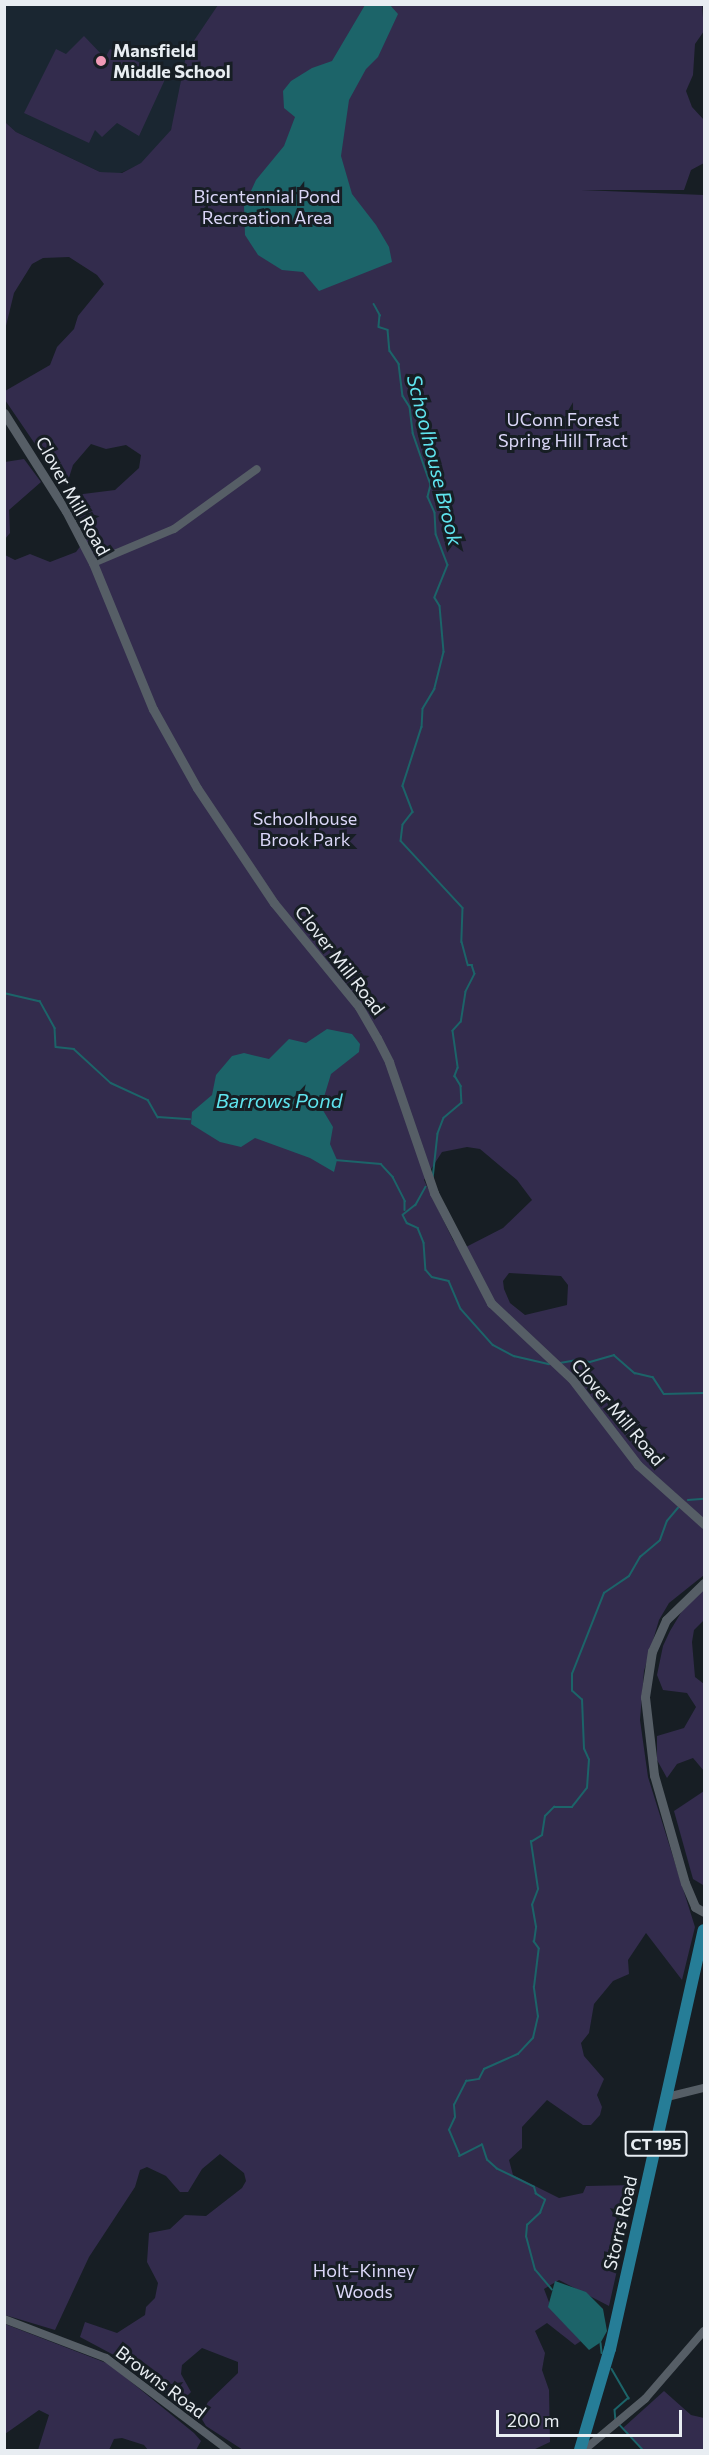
<!DOCTYPE html>
<html>
<head>
<meta charset="utf-8">
<style>
	body { margin:0 }
	#map { position:relative; width:709px; height:2455px; overflow:hidden; background:#171e24; font-family:Commissioner,sans-serif }
	div>[style] { position:absolute }
	[style*='--x'] { left:calc(var(--x)*1px); top:calc(var(--y)*1px); width:calc(var(--w)*1px); rotate:calc(var(--a)*1deg) }
	.built>* { inset:0; background:#1a2631 }
	.green>* { inset:0; background:#332c4d }
	.water>* { inset:0; background:#1c6469 }
	.stream>* { height:1.5px; margin:-0.75px; padding:0 0.75px; transform-origin:0.75px; border-radius:0.75px; background:#1c6469 }
	.minor>* { height:8px; margin:-4px; padding:0 4px; transform-origin:4px; border-radius:4px; background:#565e66 }
	.tertiary>* { height:9px; margin:-4.5px; padding:0 4.5px; transform-origin:4.5px; border-radius:4.5px; background:#565e66 }
	.primary>* { height:12px; margin:-6px; padding:0 6px; transform-origin:6px; border-radius:6px; background:#267d97 }
	.dots>* { width:16px; height:16px; translate:-50% -50%; box-sizing:border-box; border:3px solid #171e24; border-radius:50% }
	span { translate:-50% -50%; white-space:nowrap; text-align:center; line-height:1.15; -webkit-text-stroke:6px #171e24; paint-order:stroke }
	.shield-label span { padding:2px 4px; background:#171e24; border:2px solid; border-radius:4px; -webkit-text-stroke-width:0 }
	.shield-label { font-size:16px; color:#e8edf2; font-weight:700 }
	.poi-label { font-size:18px; color:#e8edf2; font-weight:700 }
	.left { translate:0 -50%; text-align:left }
	.park-label { font-size:18px; color:#dad6f7 }
	.street-label { font-size:18px; color:#e8edf2 }
	.water-label { font-size:20px; color:#5fe4ee; font-style:italic }
	.frame { position:absolute; inset:0; border:6px solid #e8edf2; pointer-events:none }
	.scale { position:absolute; left:496px; top:2410px; width:186px; height:27px; box-sizing:border-box; border:3px solid #e8edf2; border-top:0; padding-left:8px; font-size:18px; line-height:21px; white-space:nowrap; color:#e8edf2; -webkit-text-stroke:4px #171e24; paint-order:stroke }
</style>
</head>
<body>
<div id="map">
	<div class="built">
		<i style="clip-path:polygon(4px 5px,218px 5px,169px 135px,146px 162px,118px 174px,100px 172px,16px 132px,5px 122px)"></i>
	</div>
	<div class="green">
		<i style="clip-path:polygon(evenodd,702px 4px,704px 31px,695px 44px,693px 75px,686px 91px,692px 107px,704px 120px,704px 163px,691px 170px,684px 190px,581px 190px,704px 195px,704px 1575px,669px 1603px,659px 1620px,644px 1671px,640px 1720px,648px 1777px,695px 1927px,682px 1980px,646px 1933px,628px 1960px,629px 1974px,613px 1981px,594px 2004px,589px 2033px,581px 2043px,584px 2056px,604px 2079px,597px 2095px,602px 2107px,600px 2115px,591px 2125px,583px 2125px,547px 2100px,522px 2127px,522px 2148px,509px 2160px,513px 2175px,559px 2198px,583px 2193px,586px 2186px,636px 2185px,609px 2306px,559px 2280px,544px 2289px,552px 2310px,581px 2341px,575px 2345px,547px 2323px,535px 2331px,545px 2353px,542px 2370px,549px 2390px,550px 2442px,533px 2450px,243px 2450px,206px 2426px,200px 2416px,208px 2402px,238px 2373px,238px 2362px,202px 2348px,182px 2365px,181px 2374px,191px 2392px,179px 2404px,125px 2361px,80px 2337px,85px 2322px,117px 2333px,145px 2315px,146px 2307px,155px 2298px,158px 2283px,147px 2262px,149px 2233px,170px 2229px,185px 2215px,206px 2216px,242px 2188px,246px 2181px,244px 2173px,220px 2154px,202px 2169px,188px 2192px,180px 2192px,166px 2176px,147px 2167px,140px 2170px,135px 2187px,89px 2257px,55px 2330px,5px 2315px,5px 555px,15px 560px,30px 554px,50px 562px,76px 552px,88px 536px,70px 499px,83px 494px,115px 490px,139px 468px,141px 455px,126px 445px,106px 449px,91px 444px,73px 465px,67px 484px,63px 485px,5px 400px,5px 391px,50px 365px,57px 347px,74px 329px,78px 316px,104px 284px,97px 275px,69px 257px,43px 258px,32px 264px,14px 293px,5px 330px,5px 122px,16px 132px,100px 172px,122px 173px,141px 163px,171px 130px,187px 51px,218px 5px,702px 4px,467px 1147px,480px 1149px,517px 1180px,532px 1200px,503px 1228px,466px 1247px,458px 1246px,453px 1240px,424px 1180px,442px 1152px,467px 1147px,702px 4px,509px 1273px,561px 1276px,568px 1285px,567px 1305px,525px 1315px,510px 1303px,504px 1289px,503px 1281px,509px 1273px)"></i>
		<i style="clip-path:polygon(84px 36px,105px 58px,110px 49px,167px 75px,139px 136px,117px 123px,102px 137px,95px 130px,89px 143px,24px 113px,56px 49px,66px 54px)"></i>
		<i style="clip-path:polygon(24px 459px,41px 482px,9px 510px,10px 533px,5px 539px,5px 462px)"></i>
		<i style="clip-path:polygon(704px 1588px,704px 1620px,694px 1630px,692px 1642px,695px 1677px,704px 1684px,704px 1771px,693px 1758px,677px 1764px,667px 1778px,657px 1760px,657px 1736px,684px 1728px,696px 1707px,687px 1693px,663px 1690px,657px 1675px,663px 1646px,670px 1631px,685px 1606px)"></i>
		<i style="clip-path:polygon(704px 1791px,704px 1883px,703px 1885px,693px 1879px,674px 1811px)"></i>
		<i style="clip-path:polygon(5px 2324px,109px 2364px,194px 2433px,201px 2441px,196px 2450px,148px 2450px,144px 2445px,122px 2438px,114px 2439px,109px 2450px,38px 2450px,49px 2415px,39px 2410px,5px 2434px)"></i>
		<i style="clip-path:polygon(664px 2391px,691px 2415px,704px 2418px,704px 2450px,639px 2450px,641px 2448px,623px 2428px)"></i>
	</div>
	<div class="water">
		<i style="clip-path:polygon(365px 5px,390px 5px,398px 14px,378px 57px,366px 69px,349px 100px,341px 156px,352px 194px,376px 225px,389px 247px,392px 262px,319px 291px,303px 272px,282px 270px,258px 255px,245px 235px,244px 206px,256px 180px,284px 146px,295px 117px,284px 108px,283px 91px,291px 81px,312px 68px,332px 61px)"></i>
		<i style="clip-path:polygon(327px 1029px,352px 1034px,360px 1044px,359px 1052px,331px 1074px,321px 1107px,333px 1127px,330px 1144px,337px 1160px,334px 1172px,310px 1158px,255px 1138px,241px 1147px,220px 1142px,191px 1124px,192px 1112px,212px 1095px,216px 1075px,232px 1056px,244px 1053px,269px 1059px,289px 1039px,306px 1043px)"></i>
		<i style="clip-path:polygon(555px 2281px,586px 2292px,603px 2309px,607px 2331px,601px 2342px,589px 2350px,548px 2307px)"></i>
	</div>
	<div class="stream">
		<i style="--x:374;--y:304;--w:13;--a:61"></i>
		<i style="--x:380;--y:315;--w:12;--a:95"></i>
		<i style="--x:379;--y:327;--w:9;--a:18"></i>
		<i style="--x:388;--y:330;--w:21;--a:85"></i>
		<i style="--x:390;--y:351;--w:16;--a:55"></i>
		<i style="--x:399;--y:364;--w:32;--a:83"></i>
		<i style="--x:403;--y:396;--w:13;--a:58"></i>
		<i style="--x:410;--y:407;--w:26;--a:83"></i>
		<i style="--x:413;--y:433;--w:55;--a:70.9"></i>
		<i style="--x:431;--y:485;--w:12;--a:104"></i>
		<i style="--x:428;--y:497;--w:17;--a:66"></i>
		<i style="--x:435;--y:513;--w:21;--a:87"></i>
		<i style="--x:436;--y:534;--w:33;--a:69"></i>
		<i style="--x:448;--y:565;--w:35;--a:112"></i>
		<i style="--x:435;--y:598;--w:9;--a:58"></i>
		<i style="--x:440;--y:606;--w:46;--a:85"></i>
		<i style="--x:444;--y:652;--w:38;--a:104"></i>
		<i style="--x:435;--y:689;--w:23;--a:121"></i>
		<i style="--x:423;--y:709;--w:18;--a:93"></i>
		<i style="--x:422;--y:727;--w:62;--a:107.9"></i>
		<i style="--x:403;--y:786;--w:28;--a:69"></i>
		<i style="--x:413;--y:812;--w:16;--a:128"></i>
		<i style="--x:403;--y:825;--w:16;--a:97"></i>
		<i style="--x:401;--y:841;--w:91;--a:47.2"></i>
		<i style="--x:463;--y:908;--w:34;--a:92"></i>
		<i style="--x:462;--y:942;--w:24;--a:75"></i>
		<i style="--x:468;--y:965;--w:4;--a:0"></i>
		<i style="--x:472;--y:965;--w:9;--a:72"></i>
		<i style="--x:475;--y:974;--w:20;--a:117"></i>
		<i style="--x:466;--y:992;--w:30;--a:99"></i>
		<i style="--x:461;--y:1022;--w:12;--a:132"></i>
		<i style="--x:453;--y:1031;--w:37;--a:82"></i>
		<i style="--x:458;--y:1068;--w:9;--a:111"></i>
		<i style="--x:455;--y:1076;--w:12;--a:59"></i>
		<i style="--x:461;--y:1086;--w:17;--a:87"></i>
		<i style="--x:462;--y:1103;--w:23;--a:140"></i>
		<i style="--x:444;--y:1118;--w:17;--a:111"></i>
		<i style="--x:438;--y:1134;--w:45;--a:96.3"></i>
		<i style="--x:4;--y:993;--w:37;--a:13"></i>
		<i style="--x:40;--y:1001;--w:31;--a:61"></i>
		<i style="--x:55;--y:1028;--w:19;--a:87"></i>
		<i style="--x:56;--y:1047;--w:18;--a:6"></i>
		<i style="--x:74;--y:1049;--w:50;--a:42.6"></i>
		<i style="--x:111;--y:1083;--w:41;--a:24.7"></i>
		<i style="--x:148;--y:1100;--w:20;--a:60"></i>
		<i style="--x:158;--y:1117;--w:32;--a:4"></i>
		<i style="--x:335;--y:1160;--w:46;--a:5"></i>
		<i style="--x:381;--y:1164;--w:18;--a:47"></i>
		<i style="--x:393;--y:1177;--w:27;--a:63"></i>
		<i style="--x:405;--y:1201;--w:9;--a:90"></i>
		<i style="--x:426;--y:1187;--w:21;--a:119"></i>
		<i style="--x:416;--y:1205;--w:16;--a:142"></i>
		<i style="--x:403;--y:1215;--w:9;--a:63"></i>
		<i style="--x:407;--y:1223;--w:12;--a:24"></i>
		<i style="--x:418;--y:1228;--w:16;--a:68"></i>
		<i style="--x:424;--y:1243;--w:27;--a:86"></i>
		<i style="--x:426;--y:1270;--w:9;--a:49"></i>
		<i style="--x:432;--y:1277;--w:17;--a:13"></i>
		<i style="--x:449;--y:1281;--w:30;--a:67"></i>
		<i style="--x:461;--y:1309;--w:48;--a:48.4"></i>
		<i style="--x:493;--y:1345;--w:24;--a:28"></i>
		<i style="--x:514;--y:1356;--w:36;--a:13"></i>
		<i style="--x:560;--y:1363;--w:17;--a:-10"></i>
		<i style="--x:577;--y:1360;--w:13;--a:9"></i>
		<i style="--x:590;--y:1362;--w:25;--a:-16"></i>
		<i style="--x:614;--y:1355;--w:28;--a:41"></i>
		<i style="--x:635;--y:1373;--w:18;--a:13"></i>
		<i style="--x:653;--y:1377;--w:20;--a:57"></i>
		<i style="--x:664;--y:1394;--w:40;--a:-1.4"></i>
		<i style="--x:688;--y:1500;--w:16;--a:-4"></i>
		<i style="--x:552;--y:2290;--w:26;--a:-130"></i>
		<i style="--x:535;--y:2270;--w:34;--a:-105"></i>
		<i style="--x:526;--y:2237;--w:12;--a:-85"></i>
		<i style="--x:527;--y:2225;--w:18;--a:-43"></i>
		<i style="--x:540;--y:2213;--w:14;--a:-69"></i>
		<i style="--x:545;--y:2200;--w:11;--a:-146"></i>
		<i style="--x:536;--y:2194;--w:7;--a:-106"></i>
		<i style="--x:534;--y:2187;--w:41;--a:-154.1"></i>
		<i style="--x:497;--y:2169;--w:13;--a:-138"></i>
		<i style="--x:487;--y:2160;--w:16;--a:-108"></i>
		<i style="--x:482;--y:2145;--w:25;--a:153"></i>
		<i style="--x:460;--y:2156;--w:28;--a:-113"></i>
		<i style="--x:449;--y:2130;--w:14;--a:-65"></i>
		<i style="--x:455;--y:2117;--w:12;--a:-95"></i>
		<i style="--x:454;--y:2105;--w:27;--a:-63"></i>
		<i style="--x:466;--y:2081;--w:13;--a:-9"></i>
		<i style="--x:479;--y:2079;--w:11;--a:-63"></i>
		<i style="--x:484;--y:2069;--w:37;--a:-24"></i>
		<i style="--x:518;--y:2054;--w:22;--a:-47"></i>
		<i style="--x:533;--y:2038;--w:22;--a:-77"></i>
		<i style="--x:538;--y:2017;--w:30;--a:-98"></i>
		<i style="--x:534;--y:1987;--w:38;--a:-83"></i>
		<i style="--x:539;--y:1949;--w:9;--a:-126"></i>
		<i style="--x:534;--y:1942;--w:15;--a:-82"></i>
		<i style="--x:536;--y:1927;--w:22;--a:-100"></i>
		<i style="--x:532;--y:1905;--w:17;--a:-69"></i>
		<i style="--x:538;--y:1889;--w:48;--a:-98.5"></i>
		<i style="--x:531;--y:1842;--w:13;--a:-32"></i>
		<i style="--x:542;--y:1835;--w:19;--a:-81"></i>
		<i style="--x:545;--y:1816;--w:13;--a:-45"></i>
		<i style="--x:554;--y:1807;--w:18;--a:0"></i>
		<i style="--x:572;--y:1807;--w:24;--a:-52"></i>
		<i style="--x:587;--y:1788;--w:28;--a:-86"></i>
		<i style="--x:589;--y:1760;--w:12;--a:-114"></i>
		<i style="--x:584;--y:1749;--w:49;--a:-92.3"></i>
		<i style="--x:582;--y:1700;--w:13;--a:-138"></i>
		<i style="--x:572;--y:1691;--w:17;--a:-90"></i>
		<i style="--x:572;--y:1674;--w:87;--a:-68.4"></i>
		<i style="--x:604;--y:1593;--w:30;--a:-34"></i>
		<i style="--x:629;--y:1576;--w:22;--a:-60"></i>
		<i style="--x:640;--y:1557;--w:26;--a:-40"></i>
		<i style="--x:660;--y:1540;--w:20;--a:-70"></i>
		<i style="--x:667;--y:1521;--w:17;--a:-50"></i>
		<i style="--x:601;--y:2343;--w:10;--a:84"></i>
		<i style="--x:612;--y:2369;--w:34;--a:60"></i>
		<i style="--x:629;--y:2398;--w:18;--a:139"></i>
		<i style="--x:615;--y:2410;--w:11;--a:85"></i>
		<i style="--x:619;--y:2424;--w:35;--a:47"></i>
	</div>
	<div class="minor">
		<i style="--x:93;--y:563;--w:88;--a:-22.8"></i>
		<i style="--x:174;--y:529;--w:102;--a:-35.9"></i>
		<i style="--x:667;--y:2097;--w:38;--a:-14"></i>
		<i style="--x:4;--y:2319;--w:109;--a:20.9"></i>
		<i style="--x:106;--y:2358;--w:153;--a:37"></i>
		<i style="--x:584;--y:2450;--w:80;--a:-39.9"></i>
		<i style="--x:645;--y:2399;--w:90;--a:-49.1"></i>
	</div>
	<div class="tertiary">
		<i style="--x:4;--y:413;--w:116;--a:57.7"></i>
		<i style="--x:66;--y:511;--w:59;--a:62.6"></i>
		<i style="--x:93;--y:563;--w:158;--a:67.7"></i>
		<i style="--x:153;--y:709;--w:90;--a:60.9"></i>
		<i style="--x:197;--y:788;--w:138;--a:56.2"></i>
		<i style="--x:274;--y:903;--w:134;--a:50.7"></i>
		<i style="--x:359;--y:1007;--w:36;--a:60"></i>
		<i style="--x:377;--y:1038;--w:27;--a:63"></i>
		<i style="--x:389;--y:1062;--w:139;--a:71"></i>
		<i style="--x:434;--y:1193;--w:124;--a:62.6"></i>
		<i style="--x:491;--y:1303;--w:111;--a:43.2"></i>
		<i style="--x:572;--y:1379;--w:108;--a:52.5"></i>
		<i style="--x:638;--y:1465;--w:89;--a:41.8"></i>
		<i style="--x:704;--y:1583;--w:53;--a:135.8"></i>
		<i style="--x:666;--y:1620;--w:34;--a:114"></i>
		<i style="--x:652;--y:1651;--w:47;--a:98.7"></i>
		<i style="--x:645;--y:1697;--w:79;--a:83.4"></i>
		<i style="--x:654;--y:1775;--w:112;--a:74"></i>
		<i style="--x:685;--y:1883;--w:26;--a:67"></i>
		<i style="--x:695;--y:1907;--w:10;--a:29"></i>
	</div>
	<div class="primary">
		<i style="--x:580;--y:2450;--w:105;--a:-73.5"></i>
		<i style="--x:610;--y:2349;--w:429;--a:-77.4"></i>
	</div>
	<div class="dots">
		<i style="left:101px;top:61px;background:#f09ab6"></i>
	</div>
	<div class="shield-label">
		<span style="left:656px;top:2144px">CT 195</span>
	</div>
	<div class="poi-label">
		<span class="left" style="left:113px;top:61px">Mansfield<br>Middle School</span>
	</div>
	<div class="park-label">
		<span style="left:267px;top:207px">Bicentennial Pond<br>Recreation Area</span>
		<span style="left:563px;top:430px">UConn Forest<br>Spring Hill Tract</span>
		<span style="left:305px;top:829px">Schoolhouse<br>Brook Park</span>
		<span style="left:364px;top:2281px">Holt–Kinney<br>Woods</span>
	</div>
	<div class="street-label">
		<span style="left:73px;top:496px;rotate:61deg">Clover Mill Road</span>
		<span style="left:340px;top:960px;rotate:52deg">Clover Mill Road</span>
		<span style="left:618px;top:1412px;rotate:50deg">Clover Mill Road</span>
		<span style="left:620px;top:2223px;rotate:-77deg">Storrs Road</span>
		<span style="left:161px;top:2382px;rotate:37deg">Browns Road</span>
	</div>
	<div class="water-label">
		<span style="left:435px;top:460px;rotate:76deg">Schoolhouse Brook</span>
		<span style="left:279px;top:1100px">Barrows Pond</span>
	</div>
	<div class="frame"></div>
	<div class="scale">200 m</div>
</div>
</body>
</html>
